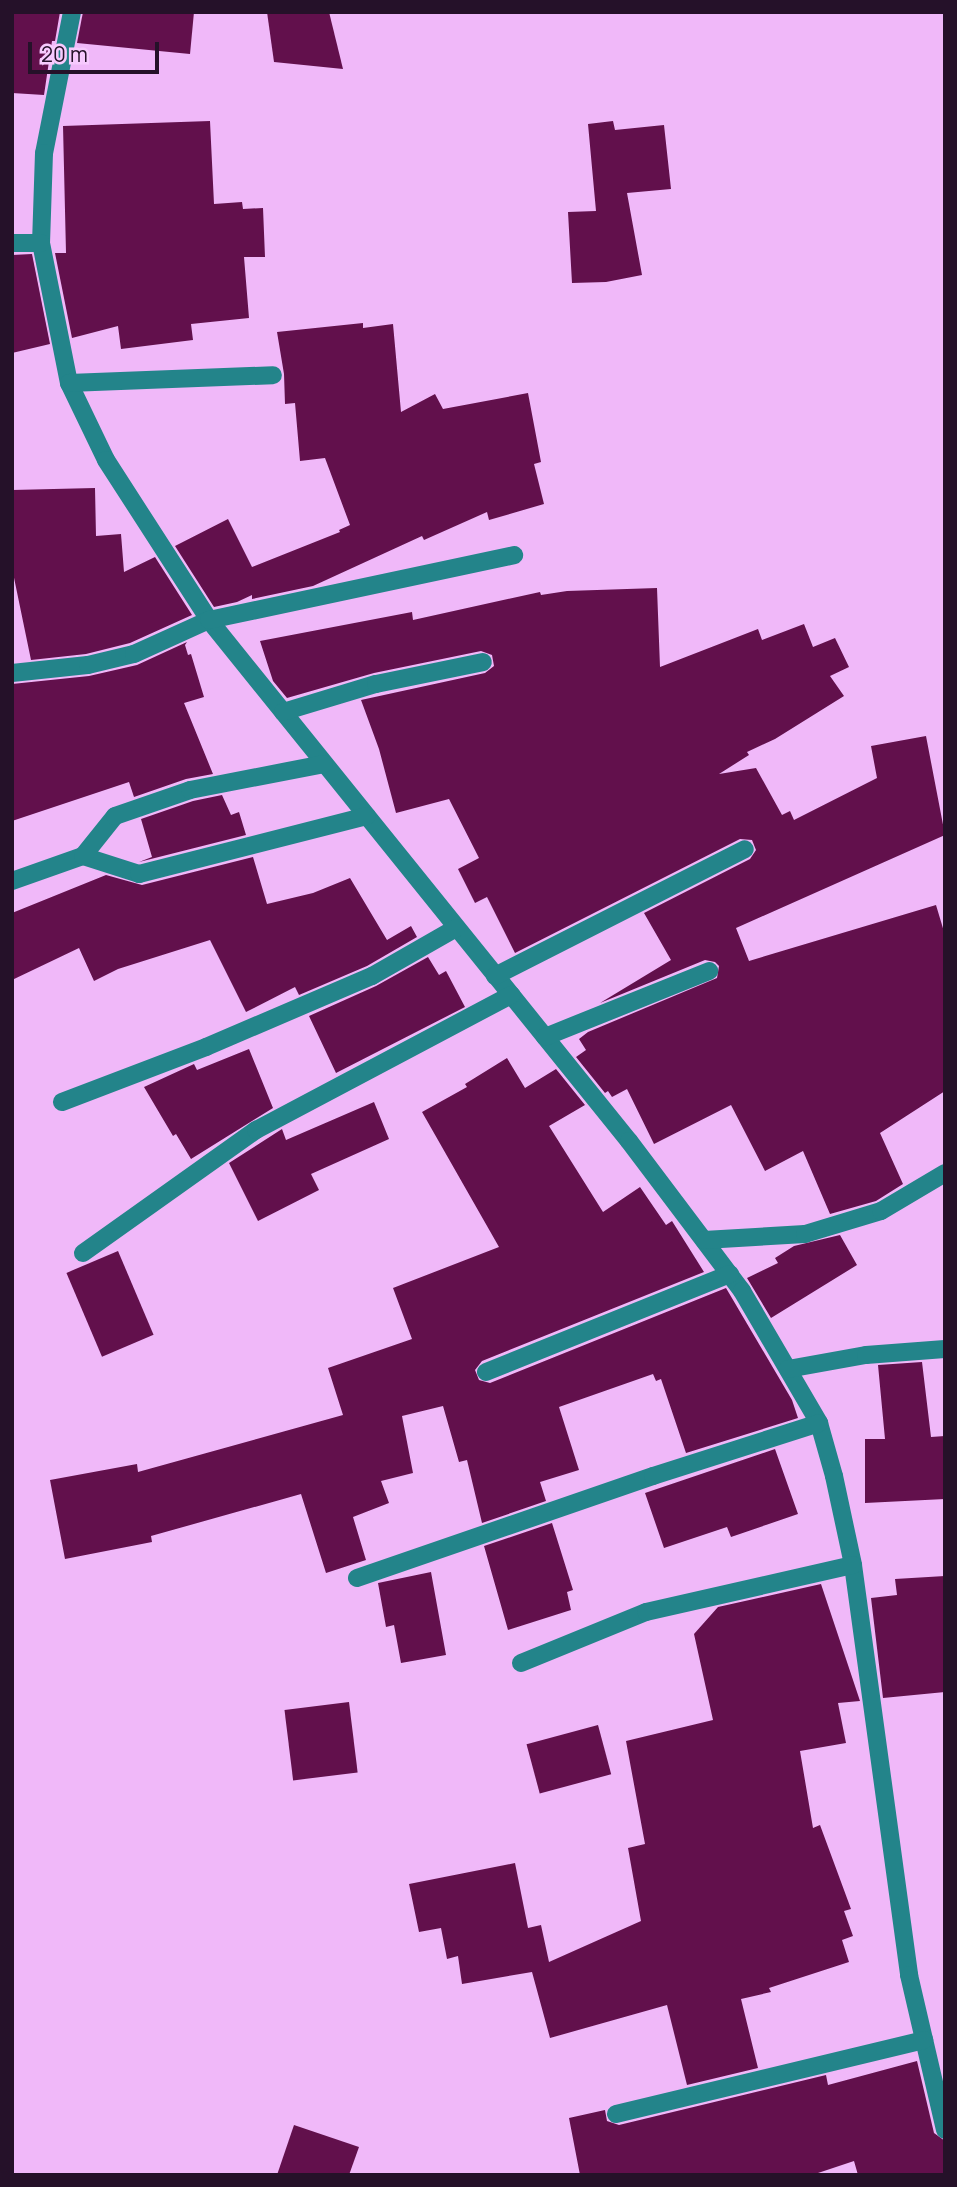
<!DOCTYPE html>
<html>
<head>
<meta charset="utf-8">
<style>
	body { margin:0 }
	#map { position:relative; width:957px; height:2187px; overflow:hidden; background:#f0b8f9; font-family:Manrope,sans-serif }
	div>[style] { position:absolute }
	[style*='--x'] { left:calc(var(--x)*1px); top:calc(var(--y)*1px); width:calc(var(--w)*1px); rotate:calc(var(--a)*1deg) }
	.building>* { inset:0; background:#62104c; transform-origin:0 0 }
	.minor>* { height:18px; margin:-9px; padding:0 9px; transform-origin:9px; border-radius:9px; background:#23848a }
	span { translate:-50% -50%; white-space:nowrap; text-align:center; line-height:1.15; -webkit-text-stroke:7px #f7cafe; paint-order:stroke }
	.frame { position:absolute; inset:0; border:14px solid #251129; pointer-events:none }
	.scale { position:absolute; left:28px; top:42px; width:131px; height:32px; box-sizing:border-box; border:4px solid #251129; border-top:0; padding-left:9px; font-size:21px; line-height:24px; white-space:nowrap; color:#251129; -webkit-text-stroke:5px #f7cafe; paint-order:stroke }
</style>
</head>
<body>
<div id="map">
	<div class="building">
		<i style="clip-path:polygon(12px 12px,60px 12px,55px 41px,52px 41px,44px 95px,12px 93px)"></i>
		<i style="clip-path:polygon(83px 12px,194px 12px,190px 54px,77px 43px)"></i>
		<i style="clip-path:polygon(267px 12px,329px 12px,343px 69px,274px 62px)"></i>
		<i style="clip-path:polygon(210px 121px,214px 204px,242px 202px,243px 209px,263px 208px,265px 257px,244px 257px,249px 318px,191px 324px,193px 340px,121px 349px,118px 326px,72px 338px,55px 253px,66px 253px,63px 126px)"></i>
		<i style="clip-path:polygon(613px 121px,615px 130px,664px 125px,671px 189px,627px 193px,642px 275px,606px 282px,572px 283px,568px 212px,596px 211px,588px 124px)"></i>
		<i style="clip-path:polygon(32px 254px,50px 344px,12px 353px,12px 255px)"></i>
		<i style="clip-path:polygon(363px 323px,363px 328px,393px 324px,401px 412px,435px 394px,443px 409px,528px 393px,541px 462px,534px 464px,544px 504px,489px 520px,487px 512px,424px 540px,422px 536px,313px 586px,252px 599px,252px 595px,237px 602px,214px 607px,175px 546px,228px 519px,252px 567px,340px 532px,339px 530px,350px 525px,325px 458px,300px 461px,295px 403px,285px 404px,284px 374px,277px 332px)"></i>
		<i style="clip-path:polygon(95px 488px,96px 536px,121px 534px,124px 572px,155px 557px,192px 615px,130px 643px,86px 654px,31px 660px,12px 568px,12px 490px)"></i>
		<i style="clip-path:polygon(657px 588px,660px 667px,758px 629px,762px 640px,804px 624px,813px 647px,835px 638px,849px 667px,830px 676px,844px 696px,775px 739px,747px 752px,749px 755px,719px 774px,756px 768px,782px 815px,790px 811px,794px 820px,877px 778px,871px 746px,926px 736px,945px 835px,736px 928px,749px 961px,936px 905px,945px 935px,945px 1091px,880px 1133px,903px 1184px,876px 1201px,830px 1214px,803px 1151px,765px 1171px,731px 1105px,654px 1144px,627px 1089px,612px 1097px,608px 1091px,605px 1093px,576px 1057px,586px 1050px,579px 1039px,588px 1032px,717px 978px,719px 966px,715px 962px,705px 960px,600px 1003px,671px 960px,644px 913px,750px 859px,756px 850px,752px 840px,740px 839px,515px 953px,487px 897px,475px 903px,458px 869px,479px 858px,449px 799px,396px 813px,379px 749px,361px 700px,485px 673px,494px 666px,492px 655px,481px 651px,374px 673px,287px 698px,273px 681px,260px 641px,412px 612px,413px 620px,540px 592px,541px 595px,567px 591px)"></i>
		<i style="clip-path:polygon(187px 642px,185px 645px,188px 655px,191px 654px,204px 697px,184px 703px,213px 774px,186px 779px,134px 797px,129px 782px,12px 821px,12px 684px,89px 676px,137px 665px)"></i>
		<i style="clip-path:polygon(222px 795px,231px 815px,239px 812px,246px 835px,139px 862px,152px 857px,141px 819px,193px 801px)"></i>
		<i style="clip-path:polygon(253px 857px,267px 904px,313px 893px,350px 878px,387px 940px,411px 926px,417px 937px,367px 966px,299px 995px,295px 987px,246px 1012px,210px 940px,118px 969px,94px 981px,79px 948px,12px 980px,12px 913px,106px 875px,142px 885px)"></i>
		<i style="clip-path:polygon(428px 957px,439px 975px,446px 971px,465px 1007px,336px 1073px,309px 1016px,376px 986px)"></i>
		<i style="clip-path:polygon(249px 1049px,273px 1108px,191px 1159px,176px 1134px,173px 1136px,144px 1087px,194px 1064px,197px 1070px)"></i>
		<i style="clip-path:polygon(507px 1058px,525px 1088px,556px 1069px,585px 1105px,549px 1126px,603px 1212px,640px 1187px,666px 1225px,672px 1221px,704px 1272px,482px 1361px,475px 1370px,479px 1380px,490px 1383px,726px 1288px,792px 1400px,798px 1418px,686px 1453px,661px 1379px,656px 1381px,653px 1374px,559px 1407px,579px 1470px,540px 1482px,546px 1501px,482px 1523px,467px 1460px,459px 1462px,443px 1406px,402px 1416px,413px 1473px,381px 1481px,389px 1503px,353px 1517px,366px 1560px,326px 1573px,301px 1494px,151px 1536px,152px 1542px,65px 1559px,50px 1480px,137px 1464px,138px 1472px,343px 1415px,328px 1368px,412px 1339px,393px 1288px,499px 1247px,422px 1112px,467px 1087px,465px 1084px)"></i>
		<i style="clip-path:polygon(374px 1102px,389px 1139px,311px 1174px,319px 1190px,258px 1221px,229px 1163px,282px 1129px,286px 1140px)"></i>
		<i style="clip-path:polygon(840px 1235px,857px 1265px,771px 1318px,747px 1278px,778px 1263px,775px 1258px,794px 1246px)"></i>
		<i style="left:118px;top:1251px;width:91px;height:56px;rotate:67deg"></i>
		<i style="clip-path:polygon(922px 1362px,931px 1437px,945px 1436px,945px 1499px,865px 1503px,865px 1439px,885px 1439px,878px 1365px)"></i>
		<i style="clip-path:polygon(775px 1449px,798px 1514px,731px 1537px,727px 1527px,664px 1548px,645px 1493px)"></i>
		<i style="clip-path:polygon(552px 1523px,573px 1590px,567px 1592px,571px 1610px,508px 1630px,484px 1546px)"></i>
		<i style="clip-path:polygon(431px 1572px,446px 1655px,401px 1663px,394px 1625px,386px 1627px,378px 1583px)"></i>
		<i style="clip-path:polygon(945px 1576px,945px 1692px,883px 1698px,871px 1598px,897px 1595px,895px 1579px)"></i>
		<i style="clip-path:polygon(821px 1584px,860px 1701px,838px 1703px,846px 1743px,800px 1751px,813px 1828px,820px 1825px,851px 1909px,844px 1911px,853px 1936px,842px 1940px,849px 1962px,769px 1988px,771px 1992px,741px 1999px,758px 2068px,687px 2085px,667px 2005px,550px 2038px,532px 1972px,462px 1984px,458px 1956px,447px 1959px,441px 1928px,419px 1932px,409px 1884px,515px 1863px,528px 1928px,541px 1925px,549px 1962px,641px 1921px,628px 1848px,645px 1844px,626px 1741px,713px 1720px,694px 1634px,718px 1607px)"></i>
		<i style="left:349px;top:1702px;width:71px;height:65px;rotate:83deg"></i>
		<i style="left:598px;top:1725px;width:51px;height:74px;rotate:75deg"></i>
		<i style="clip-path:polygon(917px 2061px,934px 2133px,945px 2141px,945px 2175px,858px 2175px,854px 2161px,812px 2175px,580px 2175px,569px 2118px,605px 2110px,607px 2121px,619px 2125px,826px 2075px,828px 2085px)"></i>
		<i style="clip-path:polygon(294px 2125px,359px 2147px,349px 2175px,277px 2175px)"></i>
	</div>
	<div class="minor">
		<i style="--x:72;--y:12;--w:144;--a:101.2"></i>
		<i style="--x:44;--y:153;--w:90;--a:91.9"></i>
		<i style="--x:41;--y:243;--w:143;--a:78.7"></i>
		<i style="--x:69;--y:383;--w:85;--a:64.3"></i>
		<i style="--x:106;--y:460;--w:190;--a:57.2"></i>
		<i style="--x:209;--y:620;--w:669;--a:51.13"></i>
		<i style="--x:629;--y:1141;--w:188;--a:53"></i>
		<i style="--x:742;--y:1291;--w:153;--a:59.7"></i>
		<i style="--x:819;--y:1423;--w:55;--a:74.2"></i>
		<i style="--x:834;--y:1476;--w:91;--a:77.9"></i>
		<i style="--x:853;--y:1565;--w:414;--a:82.2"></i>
		<i style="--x:909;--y:1975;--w:159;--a:76.9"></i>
		<i style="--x:12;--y:243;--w:29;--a:0"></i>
		<i style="--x:69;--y:383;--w:204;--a:-2.2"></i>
		<i style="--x:12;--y:673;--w:76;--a:-6"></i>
		<i style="--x:88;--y:665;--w:47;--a:-13.4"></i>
		<i style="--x:134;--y:654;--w:82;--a:-24.4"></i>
		<i style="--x:209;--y:620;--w:312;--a:-12"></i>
		<i style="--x:283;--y:712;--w:97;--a:-16.8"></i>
		<i style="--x:376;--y:684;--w:109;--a:-11.6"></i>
		<i style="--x:83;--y:856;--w:59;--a:17.8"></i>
		<i style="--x:139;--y:874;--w:235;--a:-14.3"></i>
		<i style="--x:12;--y:881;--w:75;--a:-19.4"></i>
		<i style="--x:83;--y:856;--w:51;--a:-51.3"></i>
		<i style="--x:115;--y:816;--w:79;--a:-19.1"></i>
		<i style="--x:190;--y:790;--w:136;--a:-11"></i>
		<i style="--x:495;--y:976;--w:280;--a:-26.9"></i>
		<i style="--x:545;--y:1037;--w:177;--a:-21.9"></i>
		<i style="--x:62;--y:1102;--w:154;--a:-20.9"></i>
		<i style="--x:206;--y:1047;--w:181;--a:-23.2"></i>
		<i style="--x:372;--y:976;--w:97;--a:-29.7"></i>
		<i style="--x:704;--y:1240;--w:101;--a:-3.4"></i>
		<i style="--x:805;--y:1234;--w:79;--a:-16.8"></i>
		<i style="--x:881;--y:1211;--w:74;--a:-30.7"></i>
		<i style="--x:83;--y:1253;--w:212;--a:-35.4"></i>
		<i style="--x:256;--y:1130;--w:289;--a:-27.9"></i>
		<i style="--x:788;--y:1369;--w:79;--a:-10.2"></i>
		<i style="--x:866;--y:1355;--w:79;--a:-4.3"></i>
		<i style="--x:486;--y:1372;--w:263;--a:-21.9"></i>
		<i style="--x:357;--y:1578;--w:313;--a:-19"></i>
		<i style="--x:653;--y:1476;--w:174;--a:-17.7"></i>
		<i style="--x:521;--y:1663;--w:135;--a:-22.2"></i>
		<i style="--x:646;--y:1612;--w:212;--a:-12.8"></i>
		<i style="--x:616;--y:2114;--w:317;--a:-13.5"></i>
	</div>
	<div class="frame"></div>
	<div class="scale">20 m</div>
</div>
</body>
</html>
